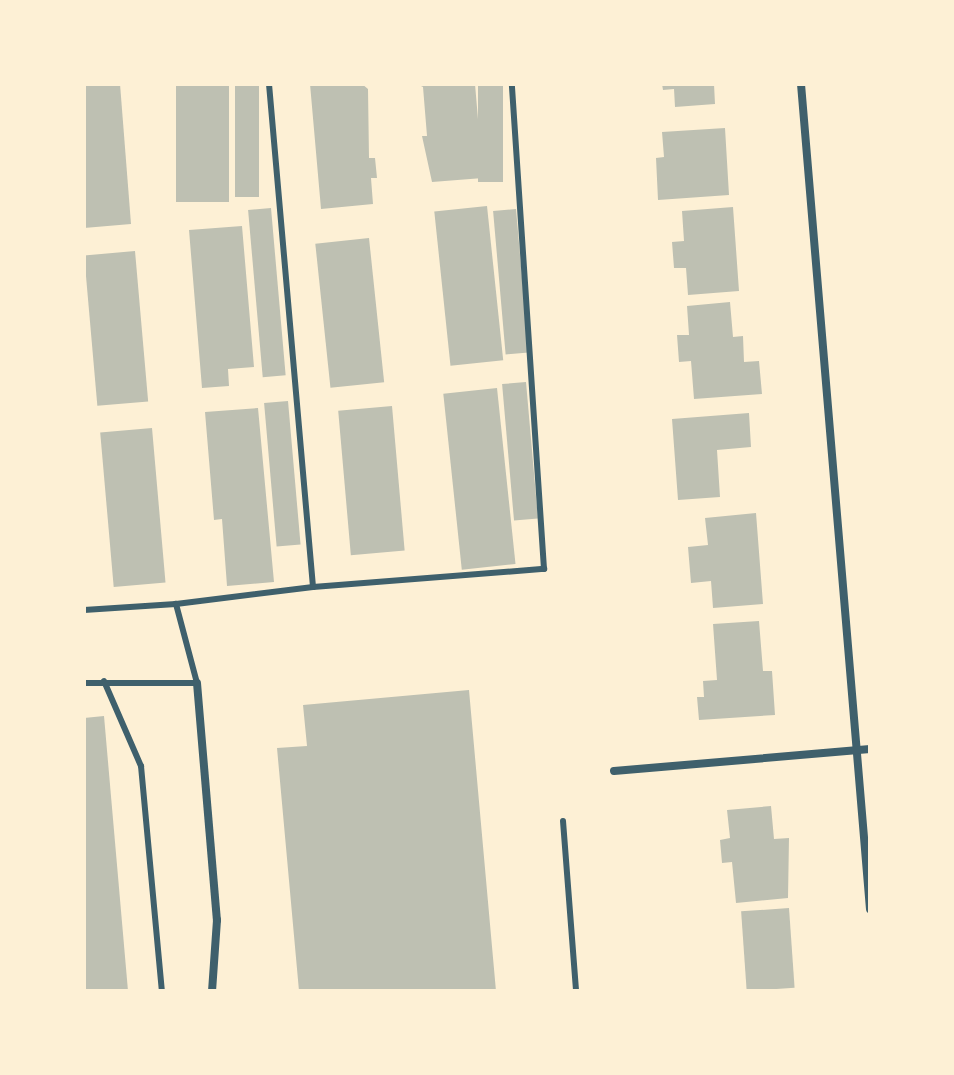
<!DOCTYPE html>
<html>
<head>
<meta charset="utf-8">
<style>
	body { margin:0 }
	#map { position:relative; width:954px; height:1075px; overflow:hidden; background:#fdf0d5; font-family:"Roboto Condensed",sans-serif }
	div>[style] { position:absolute }
	[style*='--x'] { left:calc(var(--x)*1px); top:calc(var(--y)*1px); width:calc(var(--w)*1px); rotate:calc(var(--a)*1deg) }
	.building>* { inset:0; background:#bec0b2; transform-origin:0 0 }
	.service>* { height:6px; margin:-3px; padding:0 3px; transform-origin:3px; border-radius:3px; background:#3f606c }
	.minor>* { height:8px; margin:-4px; padding:0 4px; transform-origin:4px; border-radius:4px; background:#3f606c }
	span { translate:-50% -50%; white-space:nowrap; text-align:center; line-height:1.15; -webkit-text-stroke:7px #fdf0d5; paint-order:stroke }
	.frame { position:absolute; inset:0; border:86px solid #fdf0d5; pointer-events:none }
</style>
</head>
<body>
<div id="map">
	<div class="building">
		<i style="clip-path:polygon(120px 84px,131px 224px,84px 228px,84px 86px)"></i>
		<i style="left:176px;top:84px;width:53px;height:118px"></i>
		<i style="left:235px;top:84px;width:24px;height:113px"></i>
		<i style="clip-path:polygon(310px 84px,362px 84px,368px 89px,369px 158px,375px 158px,377px 178px,371px 178px,373px 204px,321px 209px)"></i>
		<i style="clip-path:polygon(417px 84px,475px 84px,483px 178px,432px 182px,422px 136px,427px 136px,423px 87px)"></i>
		<i style="left:478px;top:84px;width:25px;height:98px"></i>
		<i style="clip-path:polygon(662px 84px,714px 84px,715px 104px,675px 107px,674px 89px,663px 90px)"></i>
		<i style="clip-path:polygon(725px 128px,729px 195px,658px 200px,656px 158px,664px 157px,662px 132px)"></i>
		<i style="left:487px;top:206px;width:155px;height:53px;rotate:84deg"></i>
		<i style="clip-path:polygon(733px 207px,739px 291px,688px 295px,686px 268px,674px 268px,672px 242px,684px 241px,682px 211px)"></i>
		<i style="left:271px;top:208px;width:168px;height:23px;rotate:85deg"></i>
		<i style="left:516px;top:209px;width:144px;height:23px;rotate:85deg"></i>
		<i style="clip-path:polygon(242px 226px,254px 367px,228px 369px,229px 386px,202px 388px,189px 230px)"></i>
		<i style="left:369px;top:238px;width:145px;height:54px;rotate:84deg"></i>
		<i style="left:135px;top:251px;width:151px;height:51px;rotate:85deg"></i>
		<i style="clip-path:polygon(730px 302px,733px 337px,743px 336px,744px 362px,759px 361px,762px 394px,694px 399px,691px 361px,679px 362px,677px 335px,689px 335px,687px 306px)"></i>
		<i style="left:526px;top:382px;width:137px;height:24px;rotate:85deg"></i>
		<i style="left:497px;top:388px;width:177px;height:54px;rotate:84deg"></i>
		<i style="left:288px;top:401px;width:144px;height:24px;rotate:85deg"></i>
		<i style="left:392px;top:406px;width:145px;height:54px;rotate:85deg"></i>
		<i style="clip-path:polygon(258px 408px,274px 582px,227px 586px,222px 519px,214px 520px,205px 412px)"></i>
		<i style="clip-path:polygon(749px 413px,751px 447px,717px 450px,720px 497px,678px 500px,672px 419px)"></i>
		<i style="left:152px;top:428px;width:155px;height:52px;rotate:85deg"></i>
		<i style="clip-path:polygon(756px 513px,763px 604px,713px 608px,711px 581px,691px 583px,688px 547px,708px 545px,705px 518px)"></i>
		<i style="clip-path:polygon(759px 621px,763px 671px,772px 671px,775px 715px,699px 720px,697px 697px,704px 697px,703px 681px,717px 680px,713px 624px)"></i>
		<i style="clip-path:polygon(469px 690px,496px 991px,299px 991px,277px 748px,307px 746px,303px 705px)"></i>
		<i style="clip-path:polygon(104px 716px,128px 991px,84px 991px,84px 718px)"></i>
		<i style="clip-path:polygon(771px 806px,774px 839px,789px 838px,788px 898px,736px 903px,732px 862px,722px 863px,720px 840px,730px 838px,727px 810px)"></i>
		<i style="left:789px;top:908px;width:80px;height:48px;rotate:86deg"></i>
	</div>
	<div class="service">
		<i style="--x:269;--y:84;--w:505;--a:85"></i>
		<i style="--x:84;--y:610;--w:92;--a:-3.7"></i>
		<i style="--x:104;--y:681;--w:93;--a:66.5"></i>
		<i style="--x:141;--y:766;--w:226;--a:84.7"></i>
		<i style="--x:84;--y:683;--w:113;--a:0"></i>
		<i style="--x:197;--y:683;--w:82;--a:-104.9"></i>
		<i style="--x:176;--y:604;--w:138;--a:-7.1"></i>
		<i style="--x:313;--y:587;--w:232;--a:-4.5"></i>
		<i style="--x:544;--y:569;--w:486;--a:-93.8"></i>
		<i style="--x:563;--y:821;--w:170;--a:85.6"></i>
	</div>
	<div class="minor">
		<i style="--x:801;--y:84;--w:828;--a:85.22"></i>
		<i style="--x:197;--y:683;--w:238;--a:85.2"></i>
		<i style="--x:217;--y:920;--w:71;--a:94"></i>
		<i style="--x:614;--y:771;--w:257;--a:-4.9"></i>
	</div>
	<div class="frame"></div>
</div>
</body>
</html>
